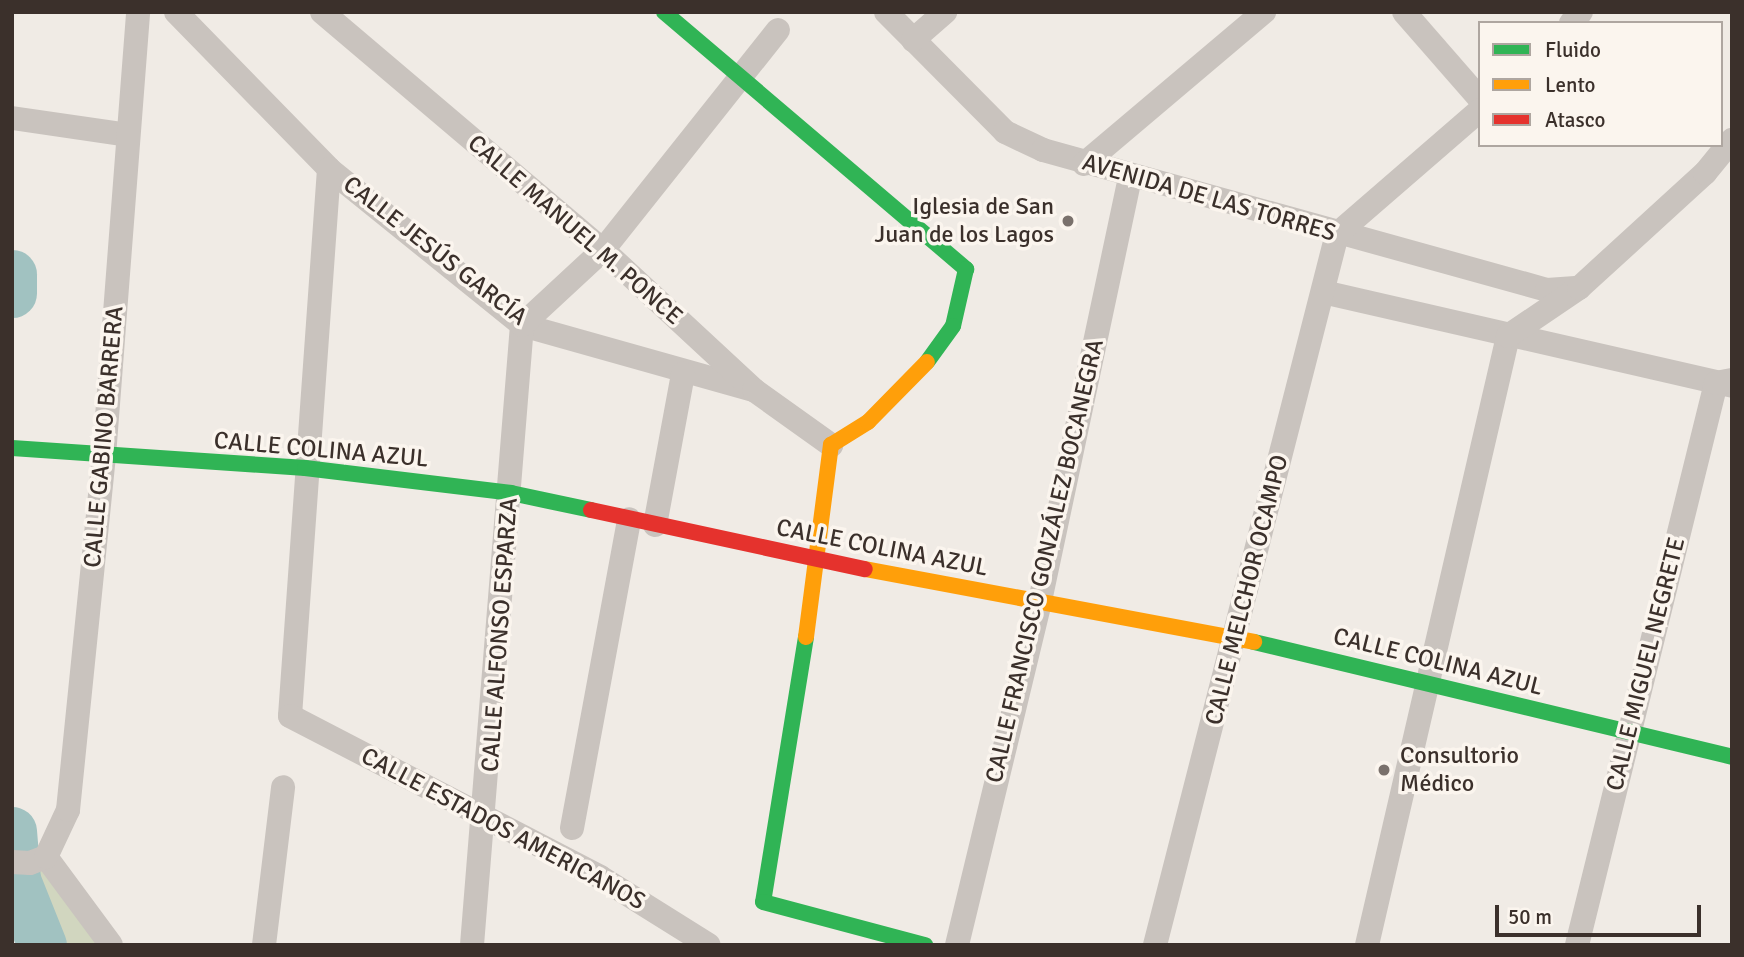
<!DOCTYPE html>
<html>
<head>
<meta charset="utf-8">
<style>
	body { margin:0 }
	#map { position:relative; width:1744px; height:957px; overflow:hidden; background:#f0ebe5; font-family:Signika,sans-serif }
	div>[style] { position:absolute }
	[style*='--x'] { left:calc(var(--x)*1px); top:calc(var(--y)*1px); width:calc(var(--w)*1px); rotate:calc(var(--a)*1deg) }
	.green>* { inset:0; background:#d1d6bf }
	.river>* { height:49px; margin:-24.5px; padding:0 24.5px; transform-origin:24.5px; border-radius:24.5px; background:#a1c2c1 }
	.street>* { height:24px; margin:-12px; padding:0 12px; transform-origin:12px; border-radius:12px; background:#c9c3be }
	.fast>* { height:16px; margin:-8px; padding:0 8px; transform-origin:8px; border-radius:8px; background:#30b455 }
	.slow>* { height:16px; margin:-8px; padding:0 8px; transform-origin:8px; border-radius:8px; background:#ff9f0a }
	.jam>* { height:16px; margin:-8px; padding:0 8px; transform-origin:8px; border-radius:8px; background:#e5322d }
	.dots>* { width:19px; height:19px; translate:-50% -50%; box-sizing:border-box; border:4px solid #fbf5ee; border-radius:50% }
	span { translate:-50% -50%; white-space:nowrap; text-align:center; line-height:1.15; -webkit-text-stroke:7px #fbf5ee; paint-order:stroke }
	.street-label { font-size:24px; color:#3b302b }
	.poi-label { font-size:24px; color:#3b302b }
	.right { translate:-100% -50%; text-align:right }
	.left { translate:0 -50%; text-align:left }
	.frame { position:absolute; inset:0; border:14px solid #3b302b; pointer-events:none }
	.legend { position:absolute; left:1478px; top:21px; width:245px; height:126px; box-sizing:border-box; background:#fbf5ee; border:2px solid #aea6a0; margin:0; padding:9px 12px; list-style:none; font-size:21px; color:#3b302b }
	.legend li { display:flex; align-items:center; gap:14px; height:35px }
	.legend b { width:35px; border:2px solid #aea6a0 }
	.scale { position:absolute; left:1495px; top:905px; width:206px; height:32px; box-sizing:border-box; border:4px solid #3b302b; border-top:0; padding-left:9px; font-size:21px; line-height:24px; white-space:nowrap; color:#3b302b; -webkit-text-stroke:5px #fbf5ee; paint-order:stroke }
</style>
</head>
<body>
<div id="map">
	<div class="green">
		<i style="clip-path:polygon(47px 865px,107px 945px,17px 945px,12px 932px,12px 868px)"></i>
	</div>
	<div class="river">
		<i style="--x:12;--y:274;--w:19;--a:90"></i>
		<i style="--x:12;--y:831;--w:49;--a:85.3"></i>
		<i style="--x:16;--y:880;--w:70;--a:68.2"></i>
	</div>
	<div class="street">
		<i style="--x:176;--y:12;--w:219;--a:45.7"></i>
		<i style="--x:329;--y:169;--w:248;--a:38.9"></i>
		<i style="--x:522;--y:325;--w:241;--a:15.7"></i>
		<i style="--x:322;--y:12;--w:368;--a:40.3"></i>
		<i style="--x:603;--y:250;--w:206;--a:42.8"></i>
		<i style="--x:754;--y:390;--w:95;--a:35.5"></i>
		<i style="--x:886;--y:12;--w:169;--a:45.2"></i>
		<i style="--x:1005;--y:132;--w:42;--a:25.3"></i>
		<i style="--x:1043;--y:150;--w:523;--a:15.52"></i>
		<i style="--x:1547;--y:290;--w:32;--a:-4"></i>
		<i style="--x:1404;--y:12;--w:116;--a:48.9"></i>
		<i style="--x:1571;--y:23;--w:15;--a:-48"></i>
		<i style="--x:913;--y:40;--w:43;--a:-41.2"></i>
		<i style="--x:12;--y:118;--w:117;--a:8.3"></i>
		<i style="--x:1084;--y:164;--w:236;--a:-40.2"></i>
		<i style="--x:329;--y:169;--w:548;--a:94.08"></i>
		<i style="--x:290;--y:716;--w:349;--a:27.4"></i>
		<i style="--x:600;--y:877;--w:128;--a:32"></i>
		<i style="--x:1323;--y:292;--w:420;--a:12.9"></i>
		<i style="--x:655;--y:525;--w:154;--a:-79.5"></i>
		<i style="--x:572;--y:828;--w:314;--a:-79.5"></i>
		<i style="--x:46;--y:857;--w:109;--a:53.5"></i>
		<i style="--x:12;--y:862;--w:18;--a:3"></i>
		<i style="--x:30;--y:863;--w:17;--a:-21"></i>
		<i style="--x:46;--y:857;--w:52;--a:-64.9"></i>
		<i style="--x:68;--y:810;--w:356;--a:-84.2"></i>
		<i style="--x:104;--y:456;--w:445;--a:-85.6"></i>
		<i style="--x:264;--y:945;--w:159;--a:-83.1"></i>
		<i style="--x:472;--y:945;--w:622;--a:-85.39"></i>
		<i style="--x:522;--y:325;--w:110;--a:-42.8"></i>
		<i style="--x:603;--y:250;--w:281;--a:-51.5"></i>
		<i style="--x:957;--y:945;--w:354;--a:-76.4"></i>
		<i style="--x:1040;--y:601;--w:434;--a:-78"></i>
		<i style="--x:1155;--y:945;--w:734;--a:-75.64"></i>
		<i style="--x:1337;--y:234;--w:189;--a:-40.9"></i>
		<i style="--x:1367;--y:945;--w:625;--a:-76.96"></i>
		<i style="--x:1508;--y:336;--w:86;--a:-34.1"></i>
		<i style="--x:1579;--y:288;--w:171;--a:-42.4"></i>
		<i style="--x:1705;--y:173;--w:43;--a:-50.7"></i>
		<i style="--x:1577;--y:945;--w:579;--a:-76.11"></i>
		<i style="--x:1716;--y:383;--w:16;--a:-11"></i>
	</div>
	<div class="fast">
		<i style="--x:664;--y:12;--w:397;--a:40.4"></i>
		<i style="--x:966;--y:269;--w:58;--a:102.8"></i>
		<i style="--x:953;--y:326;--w:44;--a:125.8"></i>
		<i style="--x:12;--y:448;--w:294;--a:3.9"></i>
		<i style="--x:305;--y:468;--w:208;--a:6.9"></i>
		<i style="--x:511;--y:493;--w:82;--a:12"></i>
		<i style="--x:806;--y:637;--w:268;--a:99.2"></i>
		<i style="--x:763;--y:902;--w:168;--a:14.9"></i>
		<i style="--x:1254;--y:642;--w:492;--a:13.5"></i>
	</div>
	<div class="slow">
		<i style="--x:865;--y:569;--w:396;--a:10.6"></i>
		<i style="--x:806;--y:637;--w:194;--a:-82.6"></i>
		<i style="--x:831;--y:445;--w:44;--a:-31.9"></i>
		<i style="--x:868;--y:422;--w:84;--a:-45.5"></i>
	</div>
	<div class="jam">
		<i style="--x:591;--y:510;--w:280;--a:12.2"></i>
	</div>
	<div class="dots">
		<i style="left:1068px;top:221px;background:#7a716c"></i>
		<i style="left:1384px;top:770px;background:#7a716c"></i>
	</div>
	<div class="street-label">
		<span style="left:1209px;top:198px;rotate:16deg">AVENIDA DE LAS TORRES</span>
		<span style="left:575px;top:230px;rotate:41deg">CALLE MANUEL M. PONCE</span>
		<span style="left:435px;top:251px;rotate:38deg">CALLE JESÚS GARCÍA</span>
		<span style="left:104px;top:437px;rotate:-85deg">CALLE GABINO BARRERA</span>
		<span style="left:321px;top:450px;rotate:5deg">CALLE COLINA AZUL</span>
		<span style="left:882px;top:548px;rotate:11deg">CALLE COLINA AZUL</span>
		<span style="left:1045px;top:561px;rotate:-77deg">CALLE FRANCISCO GONZÁLEZ BOCANEGRA</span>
		<span style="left:1247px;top:590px;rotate:-76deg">CALLE MELCHOR OCAMPO</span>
		<span style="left:500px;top:635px;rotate:-86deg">CALLE ALFONSO ESPARZA</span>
		<span style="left:1438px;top:662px;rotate:14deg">CALLE COLINA AZUL</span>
		<span style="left:1646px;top:664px;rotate:-76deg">CALLE MIGUEL NEGRETE</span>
		<span style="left:503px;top:829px;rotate:28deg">CALLE ESTADOS AMERICANOS</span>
	</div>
	<div class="poi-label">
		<span class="right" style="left:1054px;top:221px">Iglesia de San<br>Juan de los Lagos</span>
		<span class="left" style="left:1400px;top:770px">Consultorio<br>Médico</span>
	</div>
	<div class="frame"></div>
	<ul class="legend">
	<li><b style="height:9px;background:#30b455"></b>Fluido</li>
	<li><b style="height:9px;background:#ff9f0a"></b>Lento</li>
	<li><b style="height:9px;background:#e5322d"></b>Atasco</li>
	</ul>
	<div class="scale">50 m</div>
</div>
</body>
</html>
